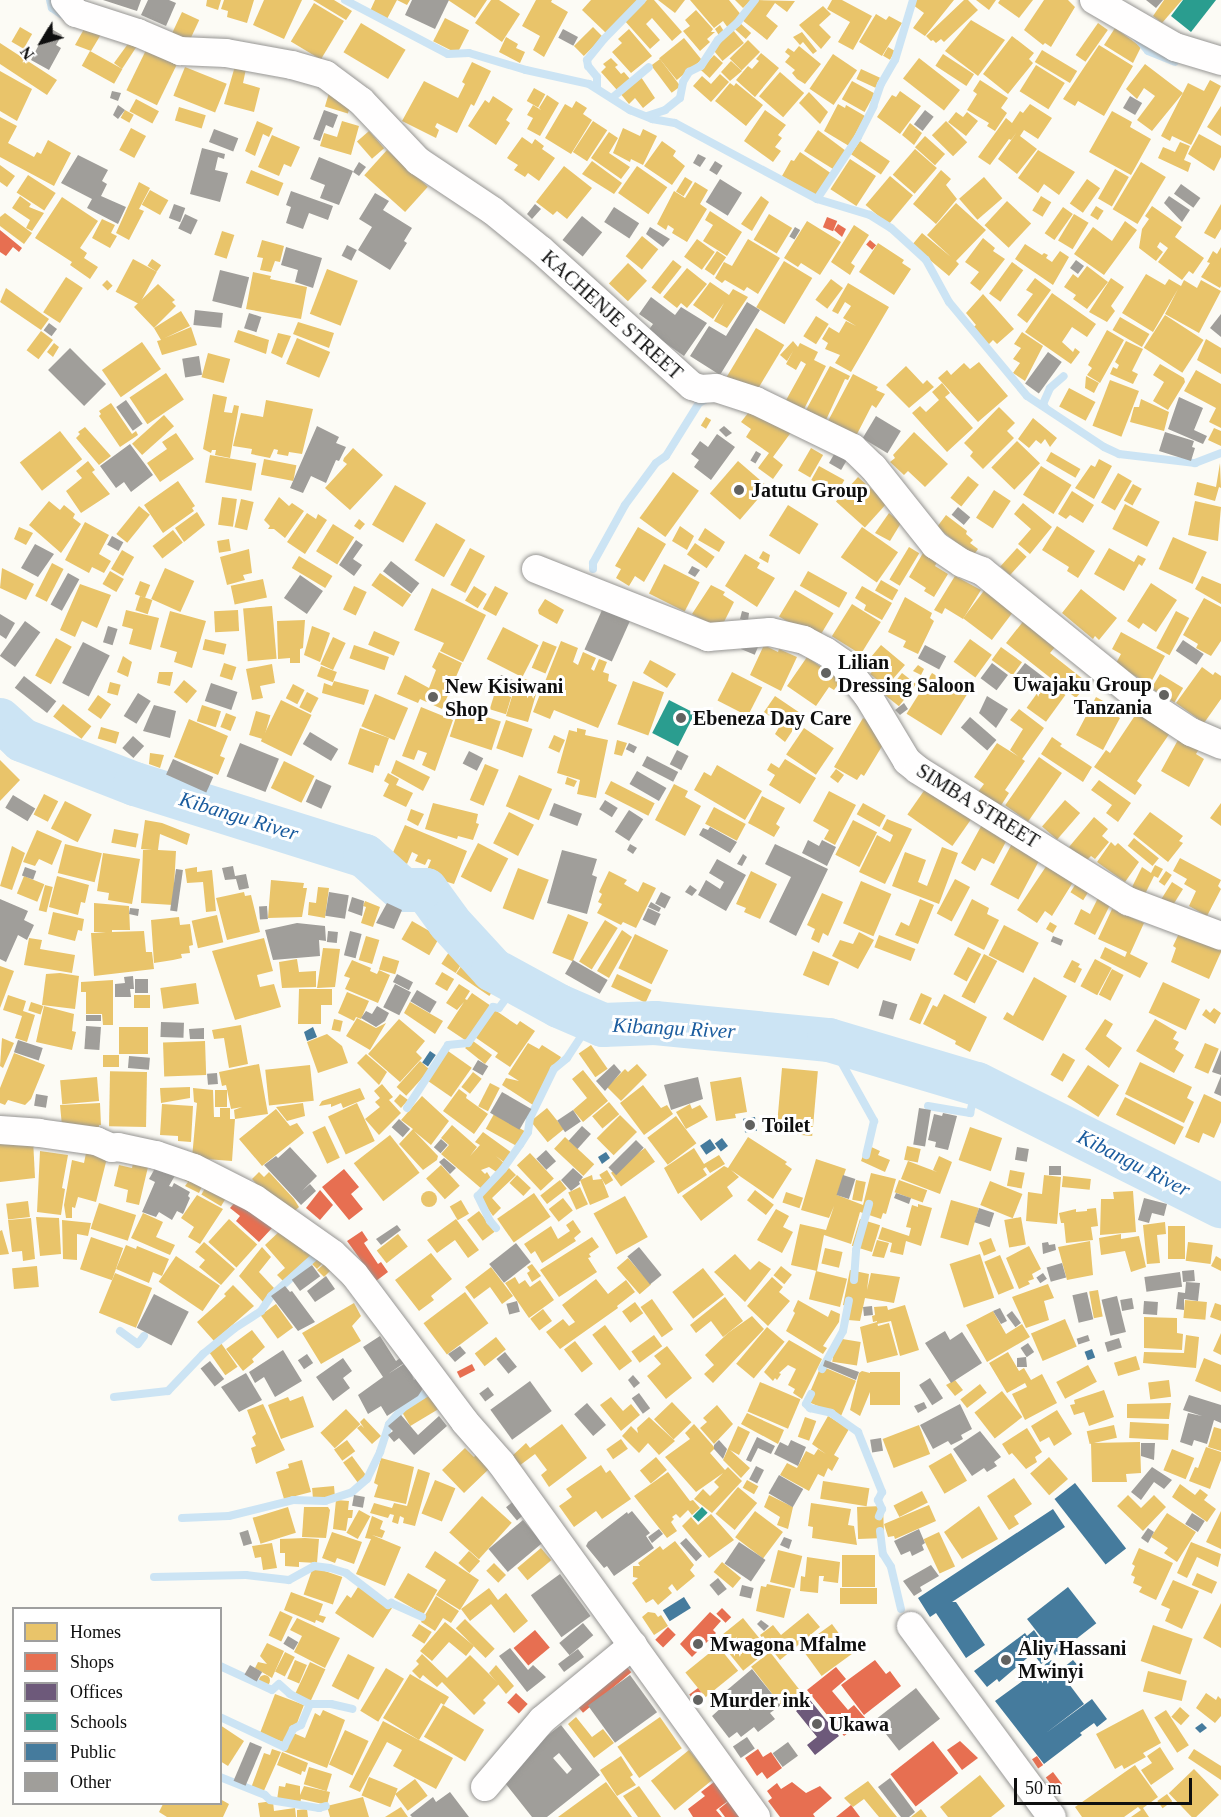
<!DOCTYPE html>
<html>
<head>
<meta charset="utf-8">
<style>
	body { margin:0 }
	#map { position:relative; width:1221px; height:1817px; overflow:hidden; background:#fcfbf5; font-family:Georgia,serif }
	div>[style] { position:absolute }
	[style*='--x'] { left:calc(var(--x)*1px); top:calc(var(--y)*1px); width:calc(var(--w)*1px); rotate:calc(var(--a)*1deg) }
	.homes>* { inset:0; background:#e9c46a; transform-origin:0 0 }
	.round { border-radius:50% }
	.shops>* { inset:0; background:#e76f51; transform-origin:0 0 }
	.offices>* { inset:0; background:#6d597a }
	.schools>* { inset:0; background:#2a9d8f; transform-origin:0 0 }
	.public>* { inset:0; background:#457b9d; transform-origin:0 0 }
	.stream>* { height:8px; margin:-4px; padding:0 4px; transform-origin:4px; border-radius:4px; background:#cce4f4 }
	.river>* { height:44px; margin:-22px; padding:0 22px; transform-origin:22px; border-radius:22px; background:#cce4f4 }
	.building>* { inset:0; background:#a09e9a; transform-origin:0 0 }
	.roads { filter:drop-shadow(0 0 2px #969593) drop-shadow(0 0 2px #969593) }
	.minor>* { height:28px; margin:-14px; padding:0 14px; transform-origin:14px; border-radius:14px; background:#fffefe }
	.dots>* { width:16px; height:16px; translate:-50% -50%; box-sizing:border-box; border:3px solid #fff; border-radius:50% }
	span { translate:-50% -50%; white-space:nowrap; text-align:center; line-height:1.15; -webkit-text-stroke:6px #fff; paint-order:stroke }
	.street-label { font-size:20px; color:#0f0f0f }
	.poi-label { font-size:20px; color:#0f0f0f; font-weight:700 }
	.left { translate:0 -50%; text-align:left }
	.right { translate:-100% -50%; text-align:right }
	.water-label { font-size:21px; color:#1b5c9e; font-style:italic }
	.legend { position:absolute; left:12px; top:1607px; width:210px; height:198px; box-sizing:border-box; background:#fff; border:2px solid #9f9f9f; margin:0; padding:8px 10px; list-style:none; font-size:18px; color:#0f0f0f }
	.legend li { display:flex; align-items:center; gap:12px; height:30px }
	.legend b { width:30px; border:2px solid #9f9f9f }
	.north { position:absolute; left:12px; top:12px; width:60px; height:60px; -webkit-text-stroke:4px #fff; paint-order:stroke; rotate:233deg; font-size:16px; font-weight:700; line-height:24px; text-align:center; color:#0f0f0f }
	.north::after { content:''; display:block; margin:auto; width:21px; height:27px; background:#0f0f0f; clip-path:polygon(50% 0,100% 100%,50% 72%,0 100%) }
	.scale { position:absolute; left:1014px; top:1778px; width:178px; height:27px; box-sizing:border-box; border:3px solid #0f0f0f; border-top:0; padding-left:8px; font-size:18px; line-height:21px; white-space:nowrap; color:#0f0f0f; -webkit-text-stroke:4px #fff; paint-order:stroke }
</style>
</head>
<body>
<div id="map">
	<div class="homes">
		<i style="clip-path:polygon(207px 0,221px 0,218px 10px,206px 6px)"></i>
		<i style="clip-path:polygon(224px 0,254px 0,247px 23px,227px 17px,228px 11px,221px 9px)"></i>
		<i style="clip-path:polygon(264px 0,302px 0,284px 39px,253px 25px)"></i>
		<i style="clip-path:polygon(313px 0,334px 0,352px 11px,346px 20px)"></i>
		<i style="clip-path:polygon(375px 0,410px 0,407px 5px,397px 0,387px 19px,370px 11px)"></i>
		<i style="clip-path:polygon(448px 0,487px 0,475px 18px)"></i>
		<i style="clip-path:polygon(491px 0,499px 0,520px 14px,502px 42px,475px 23px)"></i>
		<i style="clip-path:polygon(536px 0,552px 0,551px 2px,568px 12px,544px 57px,533px 50px,540px 36px,522px 26px)"></i>
		<i style="clip-path:polygon(591px 0,639px 0,606px 33px,582px 10px)"></i>
		<i style="clip-path:polygon(647px 0,654px 0,682px 32px,672px 41px,652px 18px,646px 24px,660px 40px,650px 49px,624px 20px)"></i>
		<i style="clip-path:polygon(658px 0,685px 0,675px 13px)"></i>
		<i style="clip-path:polygon(690px 0,729px 0,742px 16px,728px 28px,723px 21px,714px 28px)"></i>
		<i style="clip-path:polygon(735px 0,751px 0,743px 8px)"></i>
		<i style="clip-path:polygon(757px 0,795px 1px,787px 12px,775px 3px,766px 16px,778px 26px,767px 40px,742px 20px)"></i>
		<i style="clip-path:polygon(832px 0,842px 0,872px 16px,853px 50px,838px 42px,850px 22px,827px 9px)"></i>
		<i style="clip-path:polygon(917px 0,954px 0,925px 36px,913px 28px,924px 13px,913px 5px)"></i>
		<i style="clip-path:polygon(964px 0,968px 0,978px 10px,944px 42px,941px 39px,936px 43px,933px 40px,931px 41px,926px 36px)"></i>
		<i style="clip-path:polygon(976px 0,996px 0,989px 10px)"></i>
		<i style="clip-path:polygon(1000px 0,1033px 0,1019px 18px,998px 3px)"></i>
		<i style="clip-path:polygon(1044px 0,1068px 0,1075px 7px,1051px 47px,1045px 43px,1043px 45px,1024px 30px)"></i>
		<i style="clip-path:polygon(1164px 0,1182px 0,1162px 23px,1153px 16px)"></i>
		<i style="left:314px;top:3px;width:35px;height:45px;rotate:31deg"></i>
		<i style="clip-path:polygon(823px 6px,831px 14px,819px 25px,831px 37px,821px 49px,799px 25px)"></i>
		<i style="clip-path:polygon(696px 10px,713px 29px,711px 32px,715px 32px,707px 39px,710px 42px,700px 51px,683px 31px,690px 26px,685px 20px)"></i>
		<i style="left:182px;top:12px;width:19px;height:26px;rotate:25deg"></i>
		<i style="clip-path:polygon(876px 14px,886px 20px,889px 16px,902px 23px,882px 56px,859px 42px)"></i>
		<i style="left:445px;top:18px;width:27px;height:26px;rotate:27deg"></i>
		<i style="clip-path:polygon(971px 20px,1005px 40px,978px 76px,945px 51px)"></i>
		<i style="clip-path:polygon(88px 22px,103px 31px,91px 51px,75px 45px)"></i>
		<i style="left:361px;top:23px;width:52px;height:34px;rotate:31deg"></i>
		<i style="left:740px;top:23px;width:15px;height:8px;rotate:42deg"></i>
		<i style="left:1098px;top:23px;width:12px;height:39px;rotate:35deg"></i>
		<i style="clip-path:polygon(720px 25px,725px 33px,720px 37px,715px 29px)"></i>
		<i style="left:20px;top:27px;width:14px;height:17px;rotate:30deg"></i>
		<i style="left:593px;top:27px;width:14px;height:27px;rotate:45deg"></i>
		<i style="clip-path:polygon(1115px 28px,1141px 47px,1133px 63px,1104px 45px)"></i>
		<i style="clip-path:polygon(629px 29px,652px 56px,631px 73px,612px 52px,622px 43px,618px 39px)"></i>
		<i style="left:733px;top:30px;width:17px;height:28px;rotate:50deg"></i>
		<i style="clip-path:polygon(802px 32px,817px 51px,813px 54px,803px 42px,800px 45px,793px 37px)"></i>
		<i style="clip-path:polygon(1012px 36px,1034px 53px,1029px 59px,1033px 63px,1008px 94px,983px 74px)"></i>
		<i style="clip-path:polygon(506px 37px,518px 44px,516px 48px,525px 52px,520px 63px,499px 52px)"></i>
		<i style="left:684px;top:38px;width:28px;height:32px;rotate:51deg"></i>
		<i style="left:748px;top:40px;width:17px;height:26px;rotate:45deg"></i>
		<i style="clip-path:polygon(130px 41px,137px 46px,122px 69px,114px 63px)"></i>
		<i style="clip-path:polygon(0 43px,57px 80px,47px 95px,0 64px)"></i>
		<i style="clip-path:polygon(1099px 45px,1133px 66px,1104px 116px,1078px 101px,1075px 106px,1063px 99px)"></i>
		<i style="clip-path:polygon(799px 46px,821px 64px,805px 84px,797px 79px,792px 73px,795px 70px,785px 62px,790px 56px,785px 52px,788px 48px,794px 52px)"></i>
		<i style="left:888px;top:47px;width:8px;height:10px;rotate:30deg"></i>
		<i style="left:147px;top:48px;width:34px;height:47px;rotate:26deg"></i>
		<i style="left:1042px;top:50px;width:41px;height:14px;rotate:31deg"></i>
		<i style="left:90px;top:51px;width:37px;height:17px;rotate:29deg"></i>
		<i style="clip-path:polygon(761px 53px,779px 68px,755px 97px,736px 80px,748px 66px,752px 69px,759px 61px,756px 59px)"></i>
		<i style="left:833px;top:54px;width:29px;height:42px;rotate:34deg"></i>
		<i style="left:943px;top:54px;width:37px;height:14px;rotate:33deg"></i>
		<i style="left:714px;top:55px;width:12px;height:20px;rotate:42deg"></i>
		<i style="clip-path:polygon(611px 58px,618px 65px,615px 67px,621px 74px,624px 72px,630px 79px,617px 90px,601px 72px,606px 67px,603px 64px)"></i>
		<i style="left:919px;top:58px;width:52px;height:26px;rotate:38deg"></i>
		<i style="left:660px;top:59px;width:34px;height:11px;rotate:53deg"></i>
		<i style="clip-path:polygon(731px 61px,742px 71px,730px 81px,721px 72px)"></i>
		<i style="clip-path:polygon(472px 62px,491px 71px,474px 106px,471px 104px,457px 133px,437px 123px,435px 127px,439px 130px,436px 138px,402px 121px,424px 81px,458px 98px,465px 84px,462px 82px)"></i>
		<i style="clip-path:polygon(1145px 64px,1183px 93px,1152px 131px,1137px 120px,1155px 96px,1144px 88px,1137px 99px,1126px 89px)"></i>
		<i style="left:1036px;top:65px;width:34px;height:31px;rotate:32deg"></i>
		<i style="clip-path:polygon(235px 66px,246px 69px,243px 83px,260px 88px,254px 112px,224px 104px)"></i>
		<i style="left:185px;top:67px;width:45px;height:31px;rotate:22deg"></i>
		<i style="left:861px;top:69px;width:21px;height:11px;rotate:25deg"></i>
		<i style="clip-path:polygon(0 71px,32px 89px,17px 121px,0 111px)"></i>
		<i style="left:780px;top:72px;width:32px;height:32px;rotate:41deg"></i>
		<i style="clip-path:polygon(720px 74px,729px 82px,711px 102px,693px 86px,702px 76px,711px 84px)"></i>
		<i style="clip-path:polygon(641px 77px,655px 98px,643px 108px,635px 98px,629px 104px,619px 92px)"></i>
		<i style="clip-path:polygon(980px 80px,1008px 98px,1001px 108px,1007px 113px,995px 131px,987px 126px,989px 123px,967px 110px,977px 94px,973px 91px)"></i>
		<i style="clip-path:polygon(1210px 80px,1221px 86px,1191px 145px,1172px 136px,1170px 141px,1161px 136px,1188px 83px,1204px 91px)"></i>
		<i style="left:852px;top:81px;width:26px;height:21px;rotate:29deg"></i>
		<i style="clip-path:polygon(730px 83px,734px 86px,736px 83px,763px 105px,746px 126px,715px 101px)"></i>
		<i style="left:534px;top:88px;width:13px;height:15px;rotate:29deg"></i>
		<i style="clip-path:polygon(900px 91px,921px 106px,900px 134px,877px 117px,892px 95px,896px 97px)"></i>
		<i style="clip-path:polygon(809px 92px,828px 112px,820px 124px,799px 103px)"></i>
		<i style="left:329px;top:93px;width:24px;height:14px;rotate:17deg"></i>
		<i style="clip-path:polygon(547px 95px,559px 103px,540px 136px,527px 129px,533px 118px,527px 115px,533px 105px,541px 110px,539px 108px)"></i>
		<i style="clip-path:polygon(493px 96px,513px 109px,506px 120px,510px 123px,496px 145px,468px 126px,485px 100px,489px 103px)"></i>
		<i style="left:136px;top:99px;width:26px;height:14px;rotate:28deg"></i>
		<i style="clip-path:polygon(576px 101px,587px 108px,583px 114px,592px 120px,571px 154px,545px 138px,565px 104px,572px 108px)"></i>
		<i style="clip-path:polygon(838px 104px,845px 108px,846px 105px,865px 116px,849px 146px,824px 131px)"></i>
		<i style="clip-path:polygon(1030px 104px,1052px 118px,1038px 139px,1024px 130px,1020px 136px,1037px 149px,1017px 174px,998px 159px,1017px 132px,1011px 140px,1009px 139px,990px 165px,978px 157px,1006px 118px,1012px 123px,1020px 111px,1023px 113px)"></i>
		<i style="clip-path:polygon(1221px 106px,1221px 136px,1207px 127px)"></i>
		<i style="left:179px;top:107px;width:28px;height:14px;rotate:17deg"></i>
		<i style="left:125px;top:110px;width:10px;height:9px;rotate:29deg"></i>
		<i style="clip-path:polygon(765px 110px,786px 125px,778px 135px,782px 138px,775px 147px,781px 151px,773px 162px,744px 141px)"></i>
		<i style="clip-path:polygon(1112px 111px,1132px 122px,1130px 127px,1151px 139px,1131px 175px,1089px 152px)"></i>
		<i style="clip-path:polygon(956px 112px,963px 117px,967px 112px,978px 121px,966px 136px,948px 122px)"></i>
		<i style="clip-path:polygon(0 117px,17px 126px,8px 143px,34px 157px,37px 152px,41px 154px,48px 140px,71px 153px,54px 186px,0 157px)"></i>
		<i style="clip-path:polygon(257px 121px,273px 128px,269px 137px,263px 134px,255px 156px,245px 151px)"></i>
		<i style="clip-path:polygon(342px 121px,359px 126px,351px 155px,320px 146px,324px 133px,337px 137px)"></i>
		<i style="left:593px;top:121px;width:17px;height:37px;rotate:33deg"></i>
		<i style="left:946px;top:121px;width:30px;height:20px;rotate:45deg"></i>
		<i style="clip-path:polygon(910px 123px,922px 133px,914px 145px,902px 135px)"></i>
		<i style="left:131px;top:128px;width:17px;height:25px;rotate:28deg"></i>
		<i style="clip-path:polygon(623px 128px,640px 136px,643px 129px,657px 136px,643px 165px,631px 159px,630px 162px,613px 153px)"></i>
		<i style="clip-path:polygon(818px 130px,846px 151px,833px 169px,804px 151px)"></i>
		<i style="left:369px;top:131px;width:23px;height:16px;rotate:49deg"></i>
		<i style="clip-path:polygon(609px 132px,618px 138px,609px 153px,630px 167px,621px 179px,591px 158px)"></i>
		<i style="clip-path:polygon(1199px 134px,1221px 146px,1221px 157px,1214px 171px,1188px 154px)"></i>
		<i style="clip-path:polygon(272px 135px,300px 147px,291px 167px,284px 164px,279px 176px,258px 167px)"></i>
		<i style="left:925px;top:136px;width:27px;height:15px;rotate:42deg"></i>
		<i style="clip-path:polygon(522px 137px,532px 144px,535px 139px,544px 146px,542px 149px,555px 158px,539px 181px,528px 173px,525px 177px,514px 170px,518px 165px,507px 158px)"></i>
		<i style="clip-path:polygon(662px 141px,676px 151px,673px 156px,685px 166px,672px 185px,644px 166px)"></i>
		<i style="left:860px;top:141px;width:36px;height:16px;rotate:34deg"></i>
		<i style="clip-path:polygon(1180px 142px,1190px 146px,1184px 160px,1191px 163px,1188px 172px,1158px 158px,1163px 147px,1175px 152px)"></i>
		<i style="left:915px;top:149px;width:29px;height:34px;rotate:41deg"></i>
		<i style="left:387px;top:150px;width:55px;height:34px;rotate:42deg"></i>
		<i style="clip-path:polygon(1038px 150px,1075px 172px,1059px 195px,1044px 184px,1038px 193px,1018px 178px)"></i>
		<i style="clip-path:polygon(800px 152px,832px 174px,817px 196px,782px 176px,791px 160px,794px 161px)"></i>
		<i style="left:850px;top:159px;width:31px;height:36px;rotate:33deg"></i>
		<i style="clip-path:polygon(592px 161px,622px 183px,614px 194px,582px 174px)"></i>
		<i style="left:1141px;top:162px;width:29px;height:55px;rotate:31deg"></i>
		<i style="clip-path:polygon(0 165px,15px 176px,7px 187px,0 182px)"></i>
		<i style="clip-path:polygon(564px 166px,592px 188px,567px 219px,557px 211px,553px 215px,536px 202px)"></i>
		<i style="left:637px;top:166px;width:37px;height:33px;rotate:35deg"></i>
		<i style="left:1115px;top:169px;width:16px;height:34px;rotate:30deg"></i>
		<i style="left:251px;top:170px;width:35px;height:14px;rotate:22deg"></i>
		<i style="clip-path:polygon(941px 170px,951px 179px,946px 185px,957px 199px,936px 224px,913px 204px)"></i>
		<i style="left:28px;top:175px;width:33px;height:21px;rotate:33deg"></i>
		<i style="left:890px;top:176px;width:30px;height:38px;rotate:40deg"></i>
		<i style="left:685px;top:177px;width:9px;height:17px;rotate:32deg"></i>
		<i style="left:984px;top:177px;width:28px;height:33px;rotate:49deg"></i>
		<i style="left:1087px;top:179px;width:16px;height:30px;rotate:35deg"></i>
		<i style="clip-path:polygon(139px 182px,150px 188px,139px 209px,144px 211px,129px 240px,116px 233px)"></i>
		<i style="clip-path:polygon(695px 182px,708px 190px,700px 204px,707px 209px,687px 242px,672px 233px,674px 229px,668px 225px,666px 230px,657px 224px,674px 191px,685px 198px)"></i>
		<i style="left:150px;top:190px;width:21px;height:17px;rotate:29deg"></i>
		<i style="clip-path:polygon(20px 196px,31px 204px,29px 207px,44px 213px,32px 231px,26px 228px,30px 220px,12px 208px)"></i>
		<i style="clip-path:polygon(761px 196px,769px 202px,752px 231px,741px 224px)"></i>
		<i style="left:1041px;top:196px;width:12px;height:17px;rotate:31deg"></i>
		<i style="clip-path:polygon(62px 197px,98px 221px,80px 248px,87px 253px,84px 258px,98px 267px,90px 279px,70px 265px,72px 262px,35px 238px)"></i>
		<i style="left:1007px;top:201px;width:33px;height:33px;rotate:43deg"></i>
		<i style="clip-path:polygon(956px 203px,986px 230px,956px 261px,959px 264px,949px 276px,912px 245px,922px 233px,951px 257px,927px 235px)"></i>
		<i style="clip-path:polygon(1221px 204px,1221px 229px,1215px 239px,1204px 233px)"></i>
		<i style="left:1096px;top:206px;width:9px;height:11px;rotate:32deg"></i>
		<i style="clip-path:polygon(1152px 206px,1182px 227px,1175px 237px,1204px 258px,1193px 274px,1189px 271px,1182px 280px,1158px 262px,1168px 248px,1160px 242px,1157px 247px,1163px 252px,1156px 261px,1139px 248px,1142px 229px,1149px 219px,1145px 216px)"></i>
		<i style="left:1063px;top:207px;width:12px;height:32px;rotate:35deg"></i>
		<i style="clip-path:polygon(710px 211px,742px 232px,727px 256px,703px 241px,713px 225px,705px 220px)"></i>
		<i style="clip-path:polygon(5px 213px,32px 233px,24px 244px,0 226px,0 217px)"></i>
		<i style="left:769px;top:214px;width:27px;height:30px;rotate:31deg"></i>
		<i style="left:1074px;top:214px;width:17px;height:31px;rotate:31deg"></i>
		<i style="clip-path:polygon(102px 219px,115px 225px,111px 233px,117px 236px,110px 248px,92px 238px)"></i>
		<i style="clip-path:polygon(807px 221px,841px 242px,820px 275px,801px 263px,798px 267px,784px 258px)"></i>
		<i style="clip-path:polygon(1125px 221px,1137px 230px,1104px 275px,1074px 254px,1093px 227px,1112px 241px)"></i>
		<i style="clip-path:polygon(854px 225px,869px 235px,851px 263px,855px 266px,850px 275px,831px 262px)"></i>
		<i style="left:222px;top:231px;width:13px;height:25px;rotate:18deg"></i>
		<i style="left:642px;top:236px;width:21px;height:26px;rotate:39deg"></i>
		<i style="clip-path:polygon(983px 238px,995px 248px,993px 251px,1005px 259px,980px 291px,970px 283px,979px 272px,965px 262px)"></i>
		<i style="left:697px;top:239px;width:22px;height:22px;rotate:36deg"></i>
		<i style="clip-path:polygon(748px 239px,780px 258px,758px 294px,747px 287px,744px 291px,725px 280px,722px 283px,715px 278px,724px 262px,732px 266px)"></i>
		<i style="clip-path:polygon(262px 240px,284px 246px,280px 262px,275px 261px,271px 272px,260px 270px,263px 258px,257px 257px)"></i>
		<i style="clip-path:polygon(878px 243px,904px 260px,902px 263px,911px 269px,894px 295px,859px 272px)"></i>
		<i style="clip-path:polygon(1025px 244px,1042px 255px,1044px 253px,1048px 255px,1046px 258px,1052px 262px,1060px 251px,1069px 257px,1053px 285px,1015px 259px)"></i>
		<i style="clip-path:polygon(1221px 247px,1221px 286px,1220px 288px,1201px 277px,1210px 263px,1207px 262px,1213px 251px,1217px 254px)"></i>
		<i style="left:717px;top:251px;width:11px;height:22px;rotate:34deg"></i>
		<i style="left:133px;top:259px;width:27px;height:37px;rotate:28deg"></i>
		<i style="left:152px;top:259px;width:11px;height:8px;rotate:34deg"></i>
		<i style="left:673px;top:260px;width:11px;height:35px;rotate:38deg"></i>
		<i style="left:784px;top:261px;width:33px;height:54px;rotate:31deg"></i>
		<i style="left:1012px;top:262px;width:14px;height:39px;rotate:36deg"></i>
		<i style="left:628px;top:263px;width:26px;height:28px;rotate:43deg"></i>
		<i style="clip-path:polygon(1087px 266px,1108px 282px,1087px 309px,1073px 299px,1076px 295px,1064px 287px,1073px 274px,1078px 278px)"></i>
		<i style="clip-path:polygon(687px 268px,707px 284px,687px 308px,681px 303px,677px 308px,663px 297px)"></i>
		<i style="left:327px;top:269px;width:33px;height:48px;rotate:21deg"></i>
		<i style="clip-path:polygon(253px 272px,271px 276px,270px 279px,307px 287px,301px 319px,246px 309px)"></i>
		<i style="clip-path:polygon(1146px 274px,1165px 285px,1169px 279px,1181px 286px,1184px 280px,1197px 288px,1201px 280px,1221px 291px,1199px 333px,1165px 314px,1178px 289px,1153px 332px,1122px 313px)"></i>
		<i style="left:66px;top:277px;width:20px;height:42px;rotate:33deg"></i>
		<i style="clip-path:polygon(1035px 278px,1051px 290px,1027px 323px,1017px 315px,1033px 294px,1026px 290px)"></i>
		<i style="clip-path:polygon(1111px 278px,1124px 287px,1111px 306px,1115px 311px,1107px 322px,1089px 312px)"></i>
		<i style="left:831px;top:279px;width:15px;height:26px;rotate:37deg"></i>
		<i style="left:107px;top:280px;width:8px;height:7px;rotate:45deg"></i>
		<i style="clip-path:polygon(710px 282px,729px 295px,733px 289px,748px 297px,727px 328px,714px 321px,724px 303px,713px 319px,693px 305px)"></i>
		<i style="clip-path:polygon(848px 283px,889px 307px,851px 372px,835px 363px,840px 355px,825px 349px,828px 343px,822px 339px,829px 327px,839px 333px,846px 321px,856px 326px,843px 318px,851px 306px,845px 302px,838px 314px,832px 311px)"></i>
		<i style="clip-path:polygon(158px 284px,175px 300px,172px 302px,176px 306px,154px 328px,134px 307px)"></i>
		<i style="clip-path:polygon(6px 288px,49px 319px,41px 330px,0 302px)"></i>
		<i style="clip-path:polygon(1052px 293px,1096px 324px,1087px 337px,1072px 327px,1062px 342px,1073px 352px,1075px 348px,1080px 352px,1071px 364px,1025px 332px)"></i>
		<i style="clip-path:polygon(983px 294px,1014px 329px,997px 344px,993px 340px,987px 346px,971px 329px,976px 325px,966px 313px)"></i>
		<i style="clip-path:polygon(181px 311px,190px 326px,165px 338px,191px 327px,197px 345px,162px 355px,157px 341px,161px 340px,154px 328px)"></i>
		<i style="left:1165px;top:315px;width:46px;height:39px;rotate:33deg"></i>
		<i style="left:816px;top:316px;width:15px;height:24px;rotate:32deg"></i>
		<i style="left:1120px;top:317px;width:34px;height:15px;rotate:30deg"></i>
		<i style="clip-path:polygon(298px 322px,334px 333px,329px 348px,293px 334px)"></i>
		<i style="left:756px;top:328px;width:33px;height:62px;rotate:31deg"></i>
		<i style="clip-path:polygon(238px 330px,269px 340px,266px 354px,234px 342px)"></i>
		<i style="clip-path:polygon(1107px 330px,1124px 340px,1100px 383px,1087px 375px,1092px 368px,1088px 365px)"></i>
		<i style="left:41px;top:331px;width:15px;height:24px;rotate:37deg"></i>
		<i style="clip-path:polygon(1022px 332px,1043px 346px,1025px 381px,1013px 373px,1020px 363px,1013px 359px,1021px 348px,1014px 344px)"></i>
		<i style="clip-path:polygon(278px 333px,291px 336px,282px 358px,271px 353px)"></i>
		<i style="left:297px;top:338px;width:36px;height:28px;rotate:23deg"></i>
		<i style="clip-path:polygon(1206px 339px,1221px 348px,1221px 374px,1197px 360px)"></i>
		<i style="clip-path:polygon(793px 341px,798px 347px,800px 343px,818px 352px,814px 360px,826px 366px,803px 411px,785px 402px,806px 364px,801px 361px,796px 370px,786px 364px,793px 351px,787px 361px,780px 355px)"></i>
		<i style="clip-path:polygon(1126px 341px,1143px 349px,1132px 371px,1138px 374px,1133px 384px,1110px 374px,1113px 367px,1117px 369px,1119px 365px,1115px 362px)"></i>
		<i style="left:142px;top:342px;width:33px;height:49px;rotate:55deg"></i>
		<i style="clip-path:polygon(54px 343px,59px 347px,53px 357px,47px 352px)"></i>
		<i style="left:208px;top:353px;width:23px;height:25px;rotate:15deg"></i>
		<i style="clip-path:polygon(979px 362px,1008px 396px,978px 422px,938px 378px,947px 370px,951px 375px,964px 363px,970px 369px)"></i>
		<i style="clip-path:polygon(1160px 364px,1184px 378px,1185px 382px,1168px 410px,1153px 401px,1164px 382px,1153px 375px)"></i>
		<i style="clip-path:polygon(830px 366px,850px 376px,848px 380px,845px 379px,826px 420px,806px 410px)"></i>
		<i style="clip-path:polygon(906px 366px,923px 384px,927px 380px,934px 387px,909px 408px,886px 385px)"></i>
		<i style="clip-path:polygon(1196px 370px,1221px 384px,1221px 428px,1209px 422px,1216px 408px,1184px 391px)"></i>
		<i style="left:166px;top:373px;width:32px;height:44px;rotate:56deg"></i>
		<i style="clip-path:polygon(853px 374px,878px 387px,876px 390px,885px 394px,876px 408px,872px 405px,856px 436px,828px 421px)"></i>
		<i style="clip-path:polygon(1086px 376px,1099px 383px,1094px 393px,1085px 388px)"></i>
		<i style="left:1110px;top:380px;width:31px;height:49px;rotate:21deg"></i>
		<i style="clip-path:polygon(942px 383px,950px 393px,945px 397px,973px 428px,947px 452px,912px 413px,920px 406px,926px 412px,939px 400px,932px 392px)"></i>
		<i style="left:1069px;top:388px;width:30px;height:21px;rotate:28deg"></i>
		<i style="clip-path:polygon(213px 394px,227px 397px,224px 412px,232px 413px,234px 405px,239px 406px,230px 458px,215px 455px,216px 450px,212px 450px,211px 453px,203px 449px)"></i>
		<i style="clip-path:polygon(1141px 399px,1169px 412px,1164px 431px,1130px 422px,1134px 407px,1139px 407px)"></i>
		<i style="clip-path:polygon(266px 400px,313px 409px,302px 454px,289px 452px,288px 456px,277px 454px,278px 450px,274px 449px,270px 458px,251px 454px,252px 449px,233px 446px,241px 413px,263px 417px)"></i>
		<i style="clip-path:polygon(111px 403px,132px 434px,136px 431px,138px 435px,120px 447px,99px 416px,101px 414px,99px 411px)"></i>
		<i style="clip-path:polygon(999px 407px,1015px 423px,1007px 431px,1014px 438px,983px 469px,970px 456px,973px 452px,964px 443px)"></i>
		<i style="clip-path:polygon(752px 408px,792px 431px,773px 457px,783px 465px,773px 479px,758px 468px,769px 453px,746px 437px,751px 429px,741px 422px)"></i>
		<i style="left:164px;top:415px;width:15px;height:43px;rotate:48deg"></i>
		<i style="left:706px;top:417px;width:6px;height:10px;rotate:31deg"></i>
		<i style="clip-path:polygon(1033px 418px,1057px 438px,1050px 447px,1045px 439px,1041px 444px,1036px 440px,1029px 448px,1018px 439px)"></i>
		<i style="clip-path:polygon(85px 427px,111px 456px,99px 465px,76px 438px,80px 434px,78px 432px)"></i>
		<i style="clip-path:polygon(1214px 428px,1221px 431px,1221px 446px,1208px 440px)"></i>
		<i style="left:60px;top:431px;width:36px;height:51px;rotate:52deg"></i>
		<i style="clip-path:polygon(914px 432px,948px 464px,925px 487px,908px 471px,904px 475px,890px 462px,895px 458px,893px 455px)"></i>
		<i style="clip-path:polygon(176px 433px,194px 459px,160px 482px,147px 463px,167px 449px,162px 442px)"></i>
		<i style="left:1017px;top:441px;width:32px;height:37px;rotate:44deg"></i>
		<i style="clip-path:polygon(353px 448px,383px 475px,350px 510px,325px 488px,347px 464px,343px 461px,344px 458px)"></i>
		<i style="left:811px;top:448px;width:14px;height:26px;rotate:30deg"></i>
		<i style="left:1051px;top:452px;width:34px;height:10px;rotate:30deg"></i>
		<i style="left:210px;top:455px;width:47px;height:28px;rotate:10deg"></i>
		<i style="left:264px;top:459px;width:33px;height:16px;rotate:11deg"></i>
		<i style="clip-path:polygon(1099px 459px,1112px 466px,1094px 499px,1075px 488px,1091px 465px,1095px 467px)"></i>
		<i style="clip-path:polygon(88px 461px,95px 470px,92px 472px,110px 494px,81px 513px,66px 491px,82px 478px,76px 471px)"></i>
		<i style="left:738px;top:461px;width:40px;height:43px;rotate:41deg"></i>
		<i style="clip-path:polygon(1220px 463px,1221px 488px,1219px 487px,1215px 501px,1194px 495px,1197px 482px,1216px 487px)"></i>
		<i style="left:819px;top:466px;width:29px;height:16px;rotate:29deg"></i>
		<i style="left:1041px;top:466px;width:36px;height:34px;rotate:32deg"></i>
		<i style="left:673px;top:472px;width:32px;height:57px;rotate:36deg"></i>
		<i style="left:1118px;top:473px;width:16px;height:34px;rotate:30deg"></i>
		<i style="left:968px;top:476px;width:14px;height:28px;rotate:39deg"></i>
		<i style="left:858px;top:477px;width:39px;height:33px;rotate:42deg"></i>
		<i style="clip-path:polygon(178px 481px,195px 506px,192px 508px,194px 511px,163px 533px,144px 505px)"></i>
		<i style="left:1133px;top:484px;width:10px;height:19px;rotate:29deg"></i>
		<i style="left:395px;top:485px;width:36px;height:46px;rotate:30deg"></i>
		<i style="left:994px;top:490px;width:20px;height:33px;rotate:33deg"></i>
		<i style="clip-path:polygon(1072px 491px,1094px 505px,1083px 523px,1070px 515px,1066px 519px,1058px 514px)"></i>
		<i style="left:222px;top:497px;width:15px;height:28px;rotate:8deg"></i>
		<i style="clip-path:polygon(279px 497px,289px 506px,292px 503px,304px 511px,285px 538px,274px 529px,268px 529px,270px 526px,264px 520px)"></i>
		<i style="left:241px;top:499px;width:13px;height:29px;rotate:13deg"></i>
		<i style="clip-path:polygon(49px 501px,60px 510px,64px 505px,75px 514px,73px 518px,81px 524px,61px 553px,29px 525px)"></i>
		<i style="clip-path:polygon(1195px 501px,1221px 507px,1218px 541px,1188px 535px)"></i>
		<i style="clip-path:polygon(1023px 503px,1052px 527px,1030px 554px,1018px 544px,1031px 529px,1014px 514px)"></i>
		<i style="left:1125px;top:504px;width:39px;height:28px;rotate:27deg"></i>
		<i style="left:788px;top:505px;width:36px;height:36px;rotate:32deg"></i>
		<i style="left:139px;top:506px;width:14px;height:36px;rotate:39deg"></i>
		<i style="clip-path:polygon(197px 512px,205px 525px,184px 542px,175px 528px)"></i>
		<i style="clip-path:polygon(307px 513px,316px 519px,318px 514px,327px 520px,305px 554px,287px 542px)"></i>
		<i style="clip-path:polygon(889px 513px,901px 523px,890px 541px,875px 533px)"></i>
		<i style="clip-path:polygon(946px 515px,967px 531px,966px 534px,973px 540px,970px 543px,978px 549px,973px 556px,937px 527px)"></i>
		<i style="clip-path:polygon(359px 519px,365px 524px,360px 530px,354px 526px)"></i>
		<i style="clip-path:polygon(85px 522px,109px 535px,99px 554px,111px 561px,104px 573px,92px 567px,89px 573px,65px 560px)"></i>
		<i style="left:436px;top:523px;width:34px;height:43px;rotate:30deg"></i>
		<i style="left:333px;top:524px;width:25px;height:32px;rotate:32deg"></i>
		<i style="clip-path:polygon(680px 526px,694px 536px,687px 550px,672px 541px)"></i>
		<i style="clip-path:polygon(1057px 526px,1095px 551px,1078px 578px,1067px 571px,1069px 567px,1042px 550px)"></i>
		<i style="clip-path:polygon(19px 527px,33px 533px,26px 545px,14px 539px)"></i>
		<i style="clip-path:polygon(638px 527px,666px 544px,644px 582px,635px 576px,629px 586px,616px 578px,621px 569px,615px 566px)"></i>
		<i style="left:862px;top:527px;width:44px;height:37px;rotate:35deg"></i>
		<i style="clip-path:polygon(705px 528px,725px 542px,719px 552px,698px 540px)"></i>
		<i style="left:173px;top:530px;width:16px;height:26px;rotate:52deg"></i>
		<i style="left:1173px;top:537px;width:37px;height:35px;rotate:24deg"></i>
		<i style="left:229px;top:539px;width:12px;height:12px;rotate:81deg"></i>
		<i style="left:695px;top:543px;width:24px;height:14px;rotate:35deg"></i>
		<i style="left:909px;top:547px;width:12px;height:38px;rotate:31deg"></i>
		<i style="left:470px;top:548px;width:17px;height:42px;rotate:28deg"></i>
		<i style="left:1017px;top:548px;width:13px;height:25px;rotate:42deg"></i>
		<i style="clip-path:polygon(1109px 548px,1134px 562px,1138px 555px,1146px 559px,1142px 566px,1139px 564px,1124px 591px,1094px 574px)"></i>
		<i style="clip-path:polygon(249px 549px,252px 573px,243px 575px,245px 580px,227px 585px,220px 557px)"></i>
		<i style="left:122px;top:550px;width:14px;height:22px;rotate:30deg"></i>
		<i style="clip-path:polygon(763px 551px,770px 555px,768px 563px,759px 558px)"></i>
		<i style="clip-path:polygon(923px 553px,937px 562px,935px 566px,948px 574px,934px 597px,924px 591px,926px 588px,909px 577px)"></i>
		<i style="clip-path:polygon(745px 554px,760px 563px,757px 568px,775px 578px,757px 607px,725px 586px)"></i>
		<i style="left:299px;top:556px;width:39px;height:14px;rotate:31deg"></i>
		<i style="left:52px;top:563px;width:13px;height:37px;rotate:27deg"></i>
		<i style="left:664px;top:564px;width:40px;height:33px;rotate:27deg"></i>
		<i style="clip-path:polygon(2px 568px,34px 584px,26px 600px,0 588px)"></i>
		<i style="left:165px;top:568px;width:32px;height:34px;rotate:24deg"></i>
		<i style="left:110px;top:571px;width:16px;height:15px;rotate:30deg"></i>
		<i style="left:808px;top:571px;width:45px;height:17px;rotate:29deg"></i>
		<i style="left:380px;top:573px;width:38px;height:15px;rotate:35deg"></i>
		<i style="clip-path:polygon(955px 576px,981px 590px,963px 619px,945px 608px,942px 614px,934px 610px)"></i>
		<i style="clip-path:polygon(1202px 576px,1221px 584px,1221px 604px,1195px 589px)"></i>
		<i style="left:263px;top:579px;width:19px;height:33px;rotate:78deg"></i>
		<i style="left:881px;top:580px;width:20px;height:12px;rotate:30deg"></i>
		<i style="left:140px;top:581px;width:11px;height:14px;rotate:22deg"></i>
		<i style="clip-path:polygon(1151px 583px,1177px 600px,1156px 632px,1143px 623px,1139px 629px,1127px 621px)"></i>
		<i style="clip-path:polygon(80px 584px,111px 595px,97px 628px,82px 621px,75px 637px,60px 630px)"></i>
		<i style="left:989px;top:584px;width:36px;height:43px;rotate:37deg"></i>
		<i style="clip-path:polygon(711px 585px,725px 592px,723px 595px,734px 602px,722px 626px,715px 627px,692px 614px)"></i>
		<i style="left:354px;top:586px;width:14px;height:26px;rotate:25deg"></i>
		<i style="left:474px;top:586px;width:15px;height:17px;rotate:32deg"></i>
		<i style="left:495px;top:586px;width:15px;height:26px;rotate:28deg"></i>
		<i style="clip-path:polygon(862px 586px,892px 603px,882px 620px,864px 610px,866px 605px,855px 598px)"></i>
		<i style="clip-path:polygon(432px 588px,486px 615px,463px 662px,440px 651px,444px 643px,414px 630px)"></i>
		<i style="clip-path:polygon(1081px 589px,1117px 618px,1099px 640px,1095px 636px,1093px 639px,1062px 613px)"></i>
		<i style="left:795px;top:590px;width:45px;height:31px;rotate:31deg"></i>
		<i style="left:140px;top:596px;width:13px;height:15px;rotate:18deg"></i>
		<i style="clip-path:polygon(905px 597px,932px 613px,930px 618px,934px 621px,918px 654px,903px 647px,906px 641px,888px 632px)"></i>
		<i style="clip-path:polygon(1204px 598px,1221px 607px,1221px 641px,1211px 656px,1196px 648px,1198px 644px,1183px 635px)"></i>
		<i style="clip-path:polygon(545px 599px,564px 610px,557px 624px,539px 614px,538px 610px)"></i>
		<i style="left:852px;top:604px;width:34px;height:38px;rotate:32deg"></i>
		<i style="left:272px;top:606px;width:53px;height:29px;rotate:85deg"></i>
		<i style="clip-path:polygon(126px 610px,159px 618px,151px 650px,129px 644px,133px 629px,122px 626px)"></i>
		<i style="left:238px;top:610px;width:21px;height:24px;rotate:87deg"></i>
		<i style="clip-path:polygon(170px 611px,206px 621px,192px 668px,174px 662px,177px 652px,160px 647px)"></i>
		<i style="left:1176px;top:611px;width:15px;height:42px;rotate:28deg"></i>
		<i style="clip-path:polygon(1029px 614px,1061px 640px,1050px 653px,1088px 683px,1076px 698px,1006px 643px)"></i>
		<i style="clip-path:polygon(305px 620px,303px 648px,300px 649px,300px 663px,290px 663px,290px 658px,278px 659px,277px 621px)"></i>
		<i style="clip-path:polygon(312px 626px,330px 633px,320px 662px,304px 655px)"></i>
		<i style="left:503px;top:627px;width:40px;height:36px;rotate:27deg"></i>
		<i style="left:374px;top:631px;width:28px;height:15px;rotate:23deg"></i>
		<i style="clip-path:polygon(1121px 632px,1165px 656px,1150px 684px,1115px 665px,1121px 654px,1112px 649px)"></i>
		<i style="left:333px;top:637px;width:14px;height:30px;rotate:25deg"></i>
		<i style="left:56px;top:638px;width:18px;height:43px;rotate:29deg"></i>
		<i style="left:205px;top:639px;width:22px;height:11px;rotate:13deg"></i>
		<i style="left:970px;top:639px;width:27px;height:28px;rotate:36deg"></i>
		<i style="left:543px;top:641px;width:15px;height:29px;rotate:23deg"></i>
		<i style="clip-path:polygon(561px 641px,578px 648px,573px 662px,578px 665px,583px 652px,596px 658px,591px 669px,594px 671px,599px 659px,607px 662px,603px 672px,609px 674px,608px 681px,617px 685px,598px 728px,554px 710px,550px 719px,533px 712px)"></i>
		<i style="left:354px;top:645px;width:37px;height:14px;rotate:19deg"></i>
		<i style="clip-path:polygon(764px 645px,778px 652px,779px 649px,797px 657px,781px 691px,750px 675px)"></i>
		<i style="clip-path:polygon(881px 645px,905px 665px,886px 687px,870px 674px,879px 664px,871px 657px)"></i>
		<i style="left:1001px;top:647px;width:26px;height:16px;rotate:36deg"></i>
		<i style="clip-path:polygon(439px 652px,462px 663px,442px 709px,420px 699px,418px 703px,397px 694px,405px 675px,429px 688px,436px 670px,432px 667px)"></i>
		<i style="clip-path:polygon(123px 656px,132px 662px,128px 677px,117px 672px)"></i>
		<i style="clip-path:polygon(807px 657px,824px 669px,827px 664px,844px 676px,834px 690px,829px 687px,816px 706px,787px 686px)"></i>
		<i style="clip-path:polygon(650px 660px,676px 674px,667px 688px,643px 673px)"></i>
		<i style="left:224px;top:663px;width:13px;height:14px;rotate:18deg"></i>
		<i style="clip-path:polygon(272px 664px,275px 683px,260px 686px,263px 698px,252px 700px,246px 669px)"></i>
		<i style="clip-path:polygon(918px 665px,924px 669px,921px 675px,913px 671px)"></i>
		<i style="left:321px;top:666px;width:17px;height:11px;rotate:21deg"></i>
		<i style="clip-path:polygon(1202px 667px,1213px 675px,1215px 672px,1221px 676px,1221px 699px,1204px 723px,1176px 703px)"></i>
		<i style="clip-path:polygon(159px 672px,173px 672px,170px 686px,157px 683px)"></i>
		<i style="left:732px;top:672px;width:34px;height:32px;rotate:27deg"></i>
		<i style="left:902px;top:673px;width:18px;height:28px;rotate:38deg"></i>
		<i style="left:932px;top:673px;width:41px;height:48px;rotate:32deg"></i>
		<i style="left:1160px;top:674px;width:27px;height:17px;rotate:31deg"></i>
		<i style="clip-path:polygon(525px 679px,539px 684px,528px 722px,506px 716px,516px 683px,522px 685px)"></i>
		<i style="left:184px;top:680px;width:17px;height:16px;rotate:40deg"></i>
		<i style="clip-path:polygon(334px 681px,369px 690px,364px 705px,322px 693px,324px 683px,332px 686px)"></i>
		<i style="left:633px;top:681px;width:33px;height:46px;rotate:20deg"></i>
		<i style="left:1046px;top:681px;width:24px;height:33px;rotate:36deg"></i>
		<i style="left:110px;top:682px;width:11px;height:11px;rotate:15deg"></i>
		<i style="left:293px;top:684px;width:13px;height:16px;rotate:27deg"></i>
		<i style="left:307px;top:692px;width:13px;height:17px;rotate:27deg"></i>
		<i style="left:495px;top:692px;width:17px;height:18px;rotate:17deg"></i>
		<i style="left:375px;top:694px;width:36px;height:35px;rotate:23deg"></i>
		<i style="left:98px;top:695px;width:16px;height:18px;rotate:35deg"></i>
		<i style="clip-path:polygon(775px 696px,803px 715px,785px 742px,775px 734px,781px 724px,764px 712px)"></i>
		<i style="clip-path:polygon(1096px 697px,1114px 707px,1111px 712px,1120px 718px,1103px 750px,1076px 735px)"></i>
		<i style="left:281px;top:700px;width:34px;height:46px;rotate:26deg"></i>
		<i style="left:63px;top:704px;width:36px;height:16px;rotate:38deg"></i>
		<i style="left:202px;top:705px;width:20px;height:17px;rotate:18deg"></i>
		<i style="clip-path:polygon(421px 707px,453px 720px,435px 771px,422px 765px,427px 753px,418px 750px,414px 760px,402px 756px)"></i>
		<i style="left:459px;top:708px;width:44px;height:30px;rotate:18deg"></i>
		<i style="clip-path:polygon(1140px 708px,1172px 730px,1137px 781px,1142px 785px,1135px 795px,1094px 767px,1106px 750px,1110px 753px)"></i>
		<i style="clip-path:polygon(1019px 709px,1044px 728px,1022px 759px,1025px 761px,1005px 790px,1009px 793px,1000px 807px,978px 792px,984px 784px,974px 777px,997px 743px,1019px 757px,1010px 750px,1023px 729px,1010px 720px)"></i>
		<i style="left:256px;top:711px;width:15px;height:25px;rotate:16deg"></i>
		<i style="left:226px;top:713px;width:11px;height:15px;rotate:22deg"></i>
		<i style="clip-path:polygon(863px 718px,880px 728px,887px 738px,864px 776px,861px 774px,857px 780px,834px 767px)"></i>
		<i style="clip-path:polygon(189px 719px,228px 736px,220px 756px,225px 758px,218px 775px,174px 757px)"></i>
		<i style="left:506px;top:720px;width:28px;height:30px;rotate:19deg"></i>
		<i style="left:101px;top:727px;width:19px;height:12px;rotate:16deg"></i>
		<i style="clip-path:polygon(360px 728px,389px 738px,379px 766px,375px 765px,373px 773px,348px 764px)"></i>
		<i style="clip-path:polygon(577px 728px,586px 730px,585px 735px,608px 740px,596px 798px,577px 794px,580px 780px,557px 773px,569px 730px,577px 732px)"></i>
		<i style="left:804px;top:728px;width:36px;height:32px;rotate:34deg"></i>
		<i style="left:554px;top:735px;width:12px;height:14px;rotate:24deg"></i>
		<i style="clip-path:polygon(1052px 737px,1062px 744px,1060px 746px,1092px 767px,1083px 782px,1041px 754px)"></i>
		<i style="clip-path:polygon(1179px 738px,1199px 749px,1196px 754px,1204px 759px,1189px 787px,1161px 771px)"></i>
		<i style="clip-path:polygon(617px 740px,627px 743px,622px 756px,614px 754px)"></i>
		<i style="clip-path:polygon(150px 753px,164px 755px,160px 768px,149px 764px)"></i>
		<i style="left:1039px;top:757px;width:28px;height:59px;rotate:35deg"></i>
		<i style="clip-path:polygon(785px 759px,816px 778px,800px 804px,769px 785px,775px 775px,767px 770px,771px 763px,779px 768px)"></i>
		<i style="clip-path:polygon(0 760px,20px 780px,0 801px)"></i>
		<i style="clip-path:polygon(396px 760px,430px 777px,423px 791px,391px 773px)"></i>
		<i style="left:284px;top:761px;width:34px;height:30px;rotate:26deg"></i>
		<i style="left:485px;top:764px;width:15px;height:39px;rotate:23deg"></i>
		<i style="clip-path:polygon(717px 765px,762px 791px,745px 820px,694px 790px,704px 772px,711px 776px)"></i>
		<i style="left:836px;top:769px;width:10px;height:10px;rotate:37deg"></i>
		<i style="clip-path:polygon(388px 773px,399px 779px,396px 785px,413px 793px,406px 807px,383px 796px,389px 784px,384px 781px)"></i>
		<i style="left:519px;top:775px;width:36px;height:34px;rotate:23deg"></i>
		<i style="clip-path:polygon(567px 777px,577px 781px,574px 787px,565px 784px)"></i>
		<i style="clip-path:polygon(1099px 780px,1131px 803px,1118px 822px,1106px 813px,1112px 805px,1091px 790px)"></i>
		<i style="left:611px;top:781px;width:49px;height:14px;rotate:27deg"></i>
		<i style="clip-path:polygon(674px 784px,688px 791px,685px 797px,701px 806px,685px 836px,655px 820px)"></i>
		<i style="left:928px;top:785px;width:55px;height:36px;rotate:35deg"></i>
		<i style="clip-path:polygon(829px 791px,856px 805px,835px 845px,824px 839px,829px 830px,813px 821px)"></i>
		<i style="left:44px;top:794px;width:16px;height:23px;rotate:27deg"></i>
		<i style="clip-path:polygon(762px 796px,785px 808px,776px 824px,780px 827px,774px 837px,748px 823px)"></i>
		<i style="left:1065px;top:800px;width:20px;height:35px;rotate:41deg"></i>
		<i style="left:65px;top:801px;width:30px;height:31px;rotate:27deg"></i>
		<i style="clip-path:polygon(433px 803px,478px 814px,476px 823px,479px 824px,473px 840px,458px 836px,457px 839px,425px 829px)"></i>
		<i style="left:863px;top:803px;width:26px;height:13px;rotate:29deg"></i>
		<i style="clip-path:polygon(1221px 803px,1221px 826px,1210px 818px)"></i>
		<i style="left:714px;top:807px;width:36px;height:19px;rotate:28deg"></i>
		<i style="clip-path:polygon(411px 809px,424px 814px,418px 826px,407px 820px)"></i>
		<i style="left:509px;top:812px;width:28px;height:35px;rotate:27deg"></i>
		<i style="clip-path:polygon(1150px 812px,1183px 836px,1179px 841px,1183px 843px,1168px 862px,1133px 834px)"></i>
		<i style="clip-path:polygon(1094px 817px,1108px 829px,1102px 836px,1109px 842px,1095px 859px,1091px 856px,1086px 861px,1069px 847px)"></i>
		<i style="clip-path:polygon(887px 819px,912px 829px,885px 884px,859px 872px,877px 835px,890px 842px,893px 835px,882px 829px)"></i>
		<i style="clip-path:polygon(985px 819px,1010px 834px,994px 864px,982px 858px,975px 871px,961px 863px)"></i>
		<i style="clip-path:polygon(145px 820px,162px 823px,190px 834px,187px 845px,160px 834px,158px 850px,176px 851px,173px 905px,141px 903px,143px 850px,152px 850px,141px 849px)"></i>
		<i style="left:853px;top:820px;width:27px;height:39px;rotate:27deg"></i>
		<i style="clip-path:polygon(405px 825px,467px 851px,454px 884px,425px 875px,431px 860px,428px 859px,425px 865px,415px 861px,418px 855px,412px 852px,407px 864px,391px 857px)"></i>
		<i style="left:114px;top:829px;width:25px;height:14px;rotate:11deg"></i>
		<i style="clip-path:polygon(37px 830px,62px 841px,52px 865px,39px 859px,35px 866px,23px 862px)"></i>
		<i style="left:1016px;top:836px;width:32px;height:55px;rotate:28deg"></i>
		<i style="left:1134px;top:838px;width:32px;height:10px;rotate:39deg"></i>
		<i style="clip-path:polygon(1111px 842px,1115px 846px,1118px 843px,1139px 862px,1125px 882px,1097px 862px)"></i>
		<i style="left:478px;top:843px;width:34px;height:38px;rotate:27deg"></i>
		<i style="left:65px;top:844px;width:38px;height:30px;rotate:14deg"></i>
		<i style="clip-path:polygon(12px 846px,25px 853px,12px 890px,0 886px)"></i>
		<i style="clip-path:polygon(942px 847px,958px 853px,939px 904px,892px 886px,905px 852px,926px 860px,918px 882px,927px 886px)"></i>
		<i style="clip-path:polygon(103px 853px,140px 859px,132px 904px,108px 900px,109px 893px,97px 891px)"></i>
		<i style="clip-path:polygon(1180px 858px,1221px 880px,1218px 886px,1221px 889px,1207px 916px,1189px 906px,1196px 891px,1184px 884px,1187px 879px,1173px 871px)"></i>
		<i style="clip-path:polygon(1049px 862px,1075px 879px,1052px 916px,1045px 911px,1037px 923px,1017px 910px)"></i>
		<i style="clip-path:polygon(1155px 865px,1163px 869px,1158px 878px,1154px 876px,1145px 894px,1132px 887px,1142px 867px,1151px 873px)"></i>
		<i style="clip-path:polygon(197px 867px,197px 872px,212px 870px,216px 911px,206px 912px,203px 882px,187px 883px,185px 869px)"></i>
		<i style="left:518px;top:868px;width:33px;height:43px;rotate:21deg"></i>
		<i style="clip-path:polygon(609px 871px,627px 880px,624px 884px,638px 892px,643px 882px,656px 888px,636px 928px,623px 922px,621px 925px,597px 913px,602px 904px,598px 902px,602px 894px,599px 892px)"></i>
		<i style="clip-path:polygon(751px 871px,777px 884px,760px 919px,744px 912px,746px 908px,736px 904px)"></i>
		<i style="left:1166px;top:871px;width:7px;height:13px;rotate:34deg"></i>
		<i style="left:24px;top:876px;width:22px;height:19px;rotate:22deg"></i>
		<i style="clip-path:polygon(57px 876px,89px 885px,85px 903px,81px 902px,78px 915px,49px 907px)"></i>
		<i style="left:1080px;top:877px;width:15px;height:18px;rotate:32deg"></i>
		<i style="left:955px;top:879px;width:17px;height:39px;rotate:28deg"></i>
		<i style="clip-path:polygon(271px 880px,304px 883px,303px 888px,307px 888px,302px 917px,268px 918px)"></i>
		<i style="left:861px;top:881px;width:33px;height:46px;rotate:23deg"></i>
		<i style="left:1172px;top:882px;width:13px;height:23px;rotate:32deg"></i>
		<i style="left:45px;top:885px;width:8px;height:26px;rotate:14deg"></i>
		<i style="clip-path:polygon(318px 887px,329px 888px,325px 918px,308px 915px,309px 902px,316px 903px)"></i>
		<i style="clip-path:polygon(244px 892px,245px 896px,251px 895px,260px 932px,227px 940px,216px 898px)"></i>
		<i style="clip-path:polygon(822px 893px,843px 902px,828px 936px,823px 933px,819px 943px,811px 939px,815px 929px,807px 925px)"></i>
		<i style="clip-path:polygon(1099px 896px,1111px 903px,1095px 935px,1074px 924px,1081px 909px,1090px 914px)"></i>
		<i style="clip-path:polygon(920px 899px,934px 905px,918px 944px,895px 935px,901px 922px,909px 926px)"></i>
		<i style="clip-path:polygon(972px 899px,989px 908px,987px 914px,999px 920px,984px 950px,954px 935px)"></i>
		<i style="clip-path:polygon(365px 901px,380px 907px,373px 927px,361px 923px,366px 907px,363px 906px)"></i>
		<i style="clip-path:polygon(94px 903px,129px 906px,130px 930px,112px 930px,112px 932px,144px 931px,146px 952px,152px 952px,154px 969px,94px 976px,91px 933px,106px 933px,94px 932px)"></i>
		<i style="clip-path:polygon(1112px 909px,1144px 923px,1130px 954px,1148px 963px,1140px 978px,1100px 958px,1105px 947px,1125px 957px,1127px 952px,1098px 939px)"></i>
		<i style="clip-path:polygon(53px 912px,84px 919px,82px 931px,78px 930px,75px 941px,48px 934px)"></i>
		<i style="left:568px;top:914px;width:22px;height:42px;rotate:22deg"></i>
		<i style="left:217px;top:915px;width:28px;height:26px;rotate:77deg"></i>
		<i style="clip-path:polygon(179px 917px,180px 925px,190px 924px,193px 945px,189px 946px,190px 953px,181px 954px,182px 958px,173px 960px,154px 963px,151px 920px)"></i>
		<i style="left:605px;top:920px;width:15px;height:49px;rotate:32deg"></i>
		<i style="left:412px;top:921px;width:32px;height:21px;rotate:30deg"></i>
		<i style="left:1050px;top:922px;width:8px;height:8px;rotate:30deg"></i>
		<i style="left:1004px;top:925px;width:39px;height:34px;rotate:27deg"></i>
		<i style="clip-path:polygon(1182px 927px,1221px 945px,1221px 952px,1209px 979px,1171px 962px,1176px 948px,1173px 946px)"></i>
		<i style="clip-path:polygon(622px 930px,632px 937px,609px 978px,597px 971px)"></i>
		<i style="clip-path:polygon(859px 932px,874px 940px,858px 969px,832px 956px,840px 940px,853px 944px)"></i>
		<i style="left:635px;top:934px;width:37px;height:38px;rotate:26deg"></i>
		<i style="left:879px;top:935px;width:39px;height:13px;rotate:21deg"></i>
		<i style="left:366px;top:936px;width:14px;height:25px;rotate:17deg"></i>
		<i style="clip-path:polygon(29px 938px,42px 940px,40px 949px,75px 955px,72px 973px,24px 965px)"></i>
		<i style="clip-path:polygon(264px 938px,273px 971px,257px 975px,260px 987px,274px 984px,281px 1007px,235px 1020px,212px 951px)"></i>
		<i style="left:968px;top:947px;width:15px;height:31px;rotate:28deg"></i>
		<i style="clip-path:polygon(323px 948px,340px 949px,335px 987px,317px 988px)"></i>
		<i style="left:813px;top:951px;width:28px;height:26px;rotate:23deg"></i>
		<i style="left:449px;top:952px;width:17px;height:14px;rotate:33deg"></i>
		<i style="left:984px;top:954px;width:15px;height:48px;rotate:28deg"></i>
		<i style="left:383px;top:956px;width:17px;height:14px;rotate:17deg"></i>
		<i style="clip-path:polygon(297px 959px,299px 972px,316px 971px,316px 987px,282px 988px,279px 962px)"></i>
		<i style="left:1095px;top:959px;width:19px;height:31px;rotate:28deg"></i>
		<i style="clip-path:polygon(352px 960px,371px 968px,370px 971px,377px 974px,379px 970px,390px 975px,378px 1003px,345px 989px,350px 978px,344px 976px)"></i>
		<i style="clip-path:polygon(1072px 960px,1080px 964px,1078px 967px,1082px 969px,1075px 983px,1063px 977px)"></i>
		<i style="left:464px;top:962px;width:40px;height:14px;rotate:34deg"></i>
		<i style="clip-path:polygon(0 966px,14px 971px,0 1008px)"></i>
		<i style="left:1112px;top:969px;width:13px;height:29px;rotate:27deg"></i>
		<i style="left:442px;top:972px;width:14px;height:14px;rotate:30deg"></i>
		<i style="clip-path:polygon(60px 973px,79px 976px,75px 1009px,42px 1005px,46px 974px)"></i>
		<i style="left:617px;top:974px;width:38px;height:14px;rotate:25deg"></i>
		<i style="clip-path:polygon(1034px 977px,1067px 996px,1043px 1041px,1003px 1019px,1007px 1012px,1013px 1016px)"></i>
		<i style="clip-path:polygon(113px 980px,113px 1025px,103px 1025px,102px 1014px,86px 1014px,86px 992px,81px 992px,81px 982px)"></i>
		<i style="left:1163px;top:982px;width:41px;height:34px;rotate:25deg"></i>
		<i style="left:196px;top:983px;width:21px;height:36px;rotate:82deg"></i>
		<i style="clip-path:polygon(459px 984px,470px 991px,465px 999px,467px 1000px,472px 993px,491px 1006px,475px 1033px,492px 1008px,517px 1025px,520px 1021px,535px 1031px,510px 1067px,495px 1057px,498px 1053px,472px 1035px,468px 1042px,447px 1028px,464px 1002px,457px 1010px,446px 1003px)"></i>
		<i style="clip-path:polygon(299px 989px,332px 989px,332px 1005px,321px 1005px,321px 1024px,298px 1024px)"></i>
		<i style="clip-path:polygon(347px 992px,369px 1001px,361px 1019px,356px 1017px,354px 1021px,338px 1013px)"></i>
		<i style="left:921px;top:993px;width:12px;height:29px;rotate:24deg"></i>
		<i style="clip-path:polygon(944px 994px,987px 1017px,970px 1052px,955px 1044px,956px 1041px,923px 1024px,933px 1005px,937px 1007px)"></i>
		<i style="clip-path:polygon(8px 995px,26px 1001px,23px 1011px,35px 1015px,27px 1042px,15px 1038px,22px 1016px,3px 1010px)"></i>
		<i style="left:134px;top:995px;width:16px;height:13px"></i>
		<i style="left:31px;top:1002px;width:13px;height:9px;rotate:18deg"></i>
		<i style="clip-path:polygon(410px 1002px,443px 1021px,435px 1034px,404px 1013px)"></i>
		<i style="clip-path:polygon(44px 1006px,74px 1014px,72px 1031px,76px 1032px,72px 1050px,36px 1042px)"></i>
		<i style="clip-path:polygon(1214px 1008px,1221px 1013px,1215px 1024px,1202px 1015px,1206px 1009px,1210px 1013px)"></i>
		<i style="clip-path:polygon(357px 1018px,376px 1028px,386px 1023px,370px 1050px,346px 1036px)"></i>
		<i style="left:334px;top:1019px;width:9px;height:11px;rotate:13deg"></i>
		<i style="clip-path:polygon(399px 1019px,425px 1041px,416px 1052px,422px 1058px,400px 1082px,368px 1054px)"></i>
		<i style="clip-path:polygon(1105px 1019px,1113px 1024px,1106px 1036px,1122px 1048px,1109px 1068px,1085px 1049px)"></i>
		<i style="clip-path:polygon(1155px 1019px,1177px 1032px,1173px 1039px,1179px 1042px,1175px 1049px,1184px 1055px,1174px 1073px,1136px 1051px)"></i>
		<i style="clip-path:polygon(241px 1025px,248px 1064px,229px 1068px,224px 1038px,214px 1039px,212px 1030px)"></i>
		<i style="left:119px;top:1027px;width:29px;height:27px"></i>
		<i style="clip-path:polygon(327px 1034px,342px 1046px,348px 1063px,318px 1073px,307px 1042px)"></i>
		<i style="clip-path:polygon(2px 1038px,14px 1043px,3px 1068px,0 1066px)"></i>
		<i style="left:205px;top:1041px;width:34px;height:42px;rotate:88deg"></i>
		<i style="clip-path:polygon(473px 1041px,492px 1055px,485px 1064px,465px 1048px)"></i>
		<i style="clip-path:polygon(528px 1043px,539px 1049px,542px 1045px,561px 1057px,533px 1105px,502px 1085px,506px 1078px,519px 1081px,508px 1074px)"></i>
		<i style="left:1205px;top:1043px;width:15px;height:27px;rotate:23deg"></i>
		<i style="left:591px;top:1045px;width:29px;height:15px;rotate:55deg"></i>
		<i style="left:448px;top:1051px;width:29px;height:36px;rotate:35deg"></i>
		<i style="clip-path:polygon(14px 1053px,45px 1065px,31px 1099px,25px 1105px,8px 1100px,5px 1105px,0 1103px,0 1088px)"></i>
		<i style="left:1063px;top:1053px;width:14px;height:25px;rotate:30deg"></i>
		<i style="clip-path:polygon(366px 1054px,387px 1072px,379px 1085px,357px 1063px)"></i>
		<i style="left:103px;top:1055px;width:16px;height:12px"></i>
		<i style="left:420px;top:1061px;width:13px;height:35px;rotate:42deg"></i>
		<i style="clip-path:polygon(1140px 1062px,1192px 1087px,1187px 1098px,1194px 1102px,1184px 1123px,1125px 1094px)"></i>
		<i style="clip-path:polygon(259px 1064px,268px 1114px,235px 1119px,234px 1110px,242px 1107px,231px 1109px,226px 1085px,222px 1086px,219px 1072px)"></i>
		<i style="clip-path:polygon(637px 1064px,647px 1075px,621px 1101px,607px 1087px,625px 1069px,628px 1072px)"></i>
		<i style="left:310px;top:1065px;width:36px;height:45px;rotate:84deg"></i>
		<i style="left:1088px;top:1065px;width:37px;height:38px;rotate:33deg"></i>
		<i style="left:782px;top:1068px;width:36px;height:65px;rotate:5deg"></i>
		<i style="clip-path:polygon(583px 1070px,608px 1101px,583px 1122px,573px 1110px,587px 1098px,572px 1079px)"></i>
		<i style="left:147px;top:1072px;width:55px;height:37px;rotate:91deg"></i>
		<i style="left:473px;top:1072px;width:11px;height:19px;rotate:38deg"></i>
		<i style="left:97px;top:1077px;width:24px;height:37px;rotate:85deg"></i>
		<i style="clip-path:polygon(741px 1077px,747px 1112px,735px 1114px,736px 1118px,716px 1121px,710px 1082px)"></i>
		<i style="left:490px;top:1083px;width:11px;height:26px;rotate:27deg"></i>
		<i style="clip-path:polygon(382px 1084px,393px 1097px,389px 1100px,401px 1113px,379px 1135px,365px 1119px,380px 1107px,375px 1102px,380px 1098px,374px 1091px)"></i>
		<i style="clip-path:polygon(643px 1085px,661px 1108px,667px 1105px,673px 1114px,644px 1135px,620px 1103px)"></i>
		<i style="clip-path:polygon(190px 1087px,190px 1098px,161px 1103px,160px 1088px)"></i>
		<i style="clip-path:polygon(193px 1088px,213px 1090px,214px 1117px,220px 1117px,220px 1108px,230px 1108px,230px 1119px,235px 1119px,232px 1161px,192px 1158px,197px 1103px,194px 1102px)"></i>
		<i style="clip-path:polygon(360px 1088px,365px 1099px,343px 1108px,341px 1103px,331px 1107px,331px 1104px,319px 1106px,322px 1101px)"></i>
		<i style="clip-path:polygon(459px 1089px,467px 1095px,466px 1098px,488px 1114px,474px 1134px,443px 1111px)"></i>
		<i style="left:215px;top:1090px;width:12px;height:17px"></i>
		<i style="clip-path:polygon(400px 1094px,408px 1100px,401px 1108px,394px 1101px)"></i>
		<i style="clip-path:polygon(1204px 1094px,1221px 1102px,1221px 1122px,1214px 1138px,1203px 1133px,1199px 1143px,1185px 1137px)"></i>
		<i style="clip-path:polygon(422px 1096px,449px 1121px,431px 1145px,414px 1131px,438px 1156px,437px 1160px,423px 1170px,399px 1144px,413px 1129px,401px 1120px)"></i>
		<i style="left:1125px;top:1097px;width:66px;height:20px;rotate:27deg"></i>
		<i style="left:609px;top:1102px;width:16px;height:22px;rotate:50deg"></i>
		<i style="clip-path:polygon(100px 1103px,101px 1125px,99px 1125px,99px 1131px,62px 1126px,60px 1105px)"></i>
		<i style="clip-path:polygon(303px 1103px,305px 1116px,287px 1121px,276px 1107px)"></i>
		<i style="left:357px;top:1103px;width:42px;height:32px;rotate:65deg"></i>
		<i style="clip-path:polygon(162px 1104px,193px 1106px,191px 1142px,178px 1141px,178px 1136px,160px 1135px)"></i>
		<i style="clip-path:polygon(690px 1104px,692px 1109px,700px 1105px,708px 1117px,686px 1129px,676px 1112px)"></i>
		<i style="left:547px;top:1108px;width:27px;height:21px;rotate:51deg"></i>
		<i style="clip-path:polygon(276px 1109px,290px 1126px,297px 1123px,304px 1133px,262px 1166px,239px 1139px)"></i>
		<i style="left:494px;top:1114px;width:37px;height:17px;rotate:29deg"></i>
		<i style="left:620px;top:1115px;width:24px;height:33px;rotate:45deg"></i>
		<i style="left:676px;top:1116px;width:34px;height:36px;rotate:53deg"></i>
		<i style="clip-path:polygon(452px 1125px,477px 1147px,470px 1156px,480px 1145px,475px 1142px,483px 1132px,512px 1153px,505px 1163px,496px 1156px,505px 1164px,498px 1173px,489px 1167px,481px 1170px,485px 1174px,487px 1172px,492px 1180px,483px 1190px,441px 1154px,449px 1145px,441px 1138px)"></i>
		<i style="left:325px;top:1126px;width:35px;height:14px;rotate:65deg"></i>
		<i style="left:970px;top:1127px;width:34px;height:35px;rotate:19deg"></i>
		<i style="left:390px;top:1135px;width:48px;height:46px;rotate:52deg"></i>
		<i style="left:565px;top:1137px;width:40px;height:16px;rotate:43deg"></i>
		<i style="clip-path:polygon(748px 1137px,787px 1162px,785px 1164px,792px 1169px,773px 1199px,731px 1170px,739px 1177px,727px 1187px,733px 1196px,701px 1221px,682px 1196px,724px 1166px,728px 1168px)"></i>
		<i style="clip-path:polygon(33px 1139px,35px 1178px,0 1182px,0 1142px)"></i>
		<i style="clip-path:polygon(867px 1145px,880px 1151px,878px 1155px,890px 1160px,885px 1172px,861px 1161px)"></i>
		<i style="left:907px;top:1146px;width:14px;height:14px;rotate:12deg"></i>
		<i style="left:645px;top:1148px;width:17px;height:42px;rotate:54deg"></i>
		<i style="clip-path:polygon(694px 1148px,704px 1164px,719px 1155px,725px 1164px,710px 1173px,706px 1167px,703px 1169px,707px 1175px,678px 1194px,664px 1168px)"></i>
		<i style="clip-path:polygon(40px 1151px,68px 1155px,62px 1188px,65px 1189px,61px 1215px,37px 1212px)"></i>
		<i style="clip-path:polygon(86px 1153px,107px 1158px,96px 1202px,78px 1197px,75px 1208px,72px 1207px,72px 1218px,66px 1218px,64px 1205px,72px 1160px,84px 1163px)"></i>
		<i style="left:530px;top:1153px;width:35px;height:18px;rotate:47deg"></i>
		<i style="clip-path:polygon(939px 1156px,952px 1162px,940px 1194px,901px 1179px,908px 1161px,937px 1172px,933px 1170px)"></i>
		<i style="clip-path:polygon(816px 1159px,846px 1169px,837px 1195px,863px 1205px,871px 1173px,896px 1179px,886px 1214px,883px 1213px,881px 1219px,860px 1212px,851px 1244px,824px 1235px,817px 1271px,791px 1265px,800px 1224px,826px 1230px,834px 1206px,829px 1218px,801px 1210px)"></i>
		<i style="clip-path:polygon(133px 1163px,148px 1167px,139px 1205px,126px 1202px,128px 1190px,114px 1186px,119px 1165px,132px 1168px)"></i>
		<i style="left:441px;top:1165px;width:28px;height:20px;rotate:48deg"></i>
		<i style="clip-path:polygon(509px 1168px,516px 1175px,492px 1198px,501px 1208px,493px 1216px,479px 1196px)"></i>
		<i style="left:607px;top:1170px;width:12px;height:9px;rotate:59deg"></i>
		<i style="left:1010px;top:1170px;width:15px;height:16px;rotate:11deg"></i>
		<i style="clip-path:polygon(259px 1172px,264px 1177px,269px 1172px,294px 1199px,299px 1207px,287px 1218px,252px 1179px)"></i>
		<i style="clip-path:polygon(187px 1174px,204px 1182px,199px 1193px,185px 1186px,188px 1182px,184px 1180px)"></i>
		<i style="left:517px;top:1175px;width:19px;height:11px;rotate:43deg"></i>
		<i style="clip-path:polygon(592px 1175px,593px 1180px,602px 1179px,609px 1197px,590px 1205px,580px 1180px)"></i>
		<i style="clip-path:polygon(1044px 1175px,1061px 1177px,1057px 1224px,1026px 1221px,1028px 1192px,1042px 1194px)"></i>
		<i style="left:1063px;top:1176px;width:28px;height:11px;rotate:6deg"></i>
		<i style="left:560px;top:1180px;width:11px;height:25px;rotate:52deg"></i>
		<i style="left:856px;top:1180px;width:10px;height:20px;rotate:11deg"></i>
		<i style="left:899px;top:1180px;width:30px;height:13px;rotate:20deg"></i>
		<i style="left:990px;top:1181px;width:35px;height:26px;rotate:22deg"></i>
		<i style="left:207px;top:1185px;width:23px;height:11px;rotate:31deg"></i>
		<i style="left:580px;top:1187px;width:19px;height:13px;rotate:65deg"></i>
		<i style="left:755px;top:1190px;width:24px;height:13px;rotate:38deg"></i>
		<i style="clip-path:polygon(1133px 1191px,1136px 1232px,1100px 1235px,1101px 1199px,1114px 1199px,1113px 1192px)"></i>
		<i class="round" style="left:421px;top:1191px;width:16px;height:16px"></i>
		<i style="left:786px;top:1192px;width:18px;height:11px;rotate:19deg"></i>
		<i style="left:534px;top:1193px;width:29px;height:45px;rotate:55deg"></i>
		<i style="clip-path:polygon(197px 1195px,223px 1209px,200px 1244px,188px 1237px,194px 1227px,181px 1218px)"></i>
		<i style="left:625px;top:1196px;width:47px;height:36px;rotate:61deg"></i>
		<i style="left:563px;top:1198px;width:16px;height:18px;rotate:52deg"></i>
		<i style="left:461px;top:1200px;width:16px;height:13px;rotate:60deg"></i>
		<i style="left:951px;top:1200px;width:29px;height:39px;rotate:16deg"></i>
		<i style="left:28px;top:1201px;width:16px;height:22px;rotate:83deg"></i>
		<i style="left:99px;top:1203px;width:39px;height:27px;rotate:18deg"></i>
		<i style="clip-path:polygon(918px 1204px,932px 1208px,921px 1246px,906px 1241px,903px 1255px,890px 1252px,892px 1243px,878px 1239px,882px 1227px,909px 1236px,911px 1228px,906px 1227px,912px 1205px,918px 1207px)"></i>
		<i style="clip-path:polygon(1096px 1208px,1098px 1226px,1091px 1227px,1093px 1240px,1066px 1243px,1064px 1223px,1061px 1223px,1059px 1213px,1076px 1209px,1076px 1212px,1087px 1211px,1087px 1209px)"></i>
		<i style="clip-path:polygon(776px 1209px,789px 1216px,783px 1227px,793px 1232px,782px 1253px,757px 1240px)"></i>
		<i style="left:479px;top:1211px;width:26px;height:15px;rotate:53deg"></i>
		<i style="clip-path:polygon(143px 1213px,163px 1222px,156px 1237px,175px 1245px,170px 1255px,131px 1238px)"></i>
		<i style="clip-path:polygon(36px 1217px,59px 1218px,61px 1254px,40px 1256px)"></i>
		<i style="left:1021px;top:1217px;width:28px;height:17px;rotate:80deg"></i>
		<i style="clip-path:polygon(31px 1218px,35px 1259px,23px 1261px,22px 1251px,12px 1252px,8px 1220px)"></i>
		<i style="left:229px;top:1219px;width:38px;height:31px;rotate:42deg"></i>
		<i style="clip-path:polygon(456px 1219px,479px 1250px,468px 1258px,455px 1240px,437px 1253px,427px 1240px)"></i>
		<i style="left:860px;top:1219px;width:21px;height:28px;rotate:17deg"></i>
		<i style="clip-path:polygon(62px 1220px,91px 1223px,88px 1236px,77px 1234px,77px 1260px,63px 1259px)"></i>
		<i style="clip-path:polygon(573px 1220px,581px 1232px,574px 1238px,576px 1241px,542px 1263px,535px 1251px,531px 1254px,524px 1244px,551px 1226px,558px 1239px,570px 1231px,566px 1225px)"></i>
		<i style="clip-path:polygon(1165px 1222px,1166px 1234px,1157px 1235px,1160px 1263px,1147px 1264px,1143px 1225px)"></i>
		<i style="left:1168px;top:1226px;width:17px;height:33px"></i>
		<i style="clip-path:polygon(283px 1228px,304px 1252px,309px 1248px,315px 1255px,285px 1283px,277px 1275px,285px 1268px,265px 1245px)"></i>
		<i style="clip-path:polygon(2px 1230px,9px 1254px,0 1255px,0 1231px)"></i>
		<i style="left:398px;top:1234px;width:16px;height:27px;rotate:52deg"></i>
		<i style="clip-path:polygon(1121px 1234px,1121px 1239px,1139px 1236px,1146px 1267px,1131px 1272px,1125px 1251px,1101px 1255px,1099px 1238px)"></i>
		<i style="left:91px;top:1237px;width:34px;height:34px;rotate:19deg"></i>
		<i style="clip-path:polygon(592px 1237px,599px 1247px,589px 1254px,591px 1257px,588px 1258px,597px 1272px,559px 1297px,540px 1270px)"></i>
		<i style="left:991px;top:1238px;width:14px;height:13px;rotate:69deg"></i>
		<i style="clip-path:polygon(877px 1240px,889px 1243px,884px 1258px,872px 1256px)"></i>
		<i style="clip-path:polygon(1090px 1241px,1093px 1275px,1067px 1280px,1058px 1247px)"></i>
		<i style="clip-path:polygon(204px 1242px,235px 1269px,221px 1285px,199px 1267px,205px 1260px,195px 1252px)"></i>
		<i style="left:1188px;top:1242px;width:25px;height:19px;rotate:7deg"></i>
		<i style="clip-path:polygon(126px 1245px,136px 1249px,137px 1246px,169px 1259px,162px 1276px,153px 1272px,149px 1283px,116px 1269px)"></i>
		<i style="clip-path:polygon(1029px 1246px,1041px 1269px,1032px 1274px,1034px 1279px,1028px 1281px,1030px 1284px,1019px 1289px,1006px 1258px)"></i>
		<i style="clip-path:polygon(262px 1247px,271px 1257px,259px 1272px,274px 1288px,263px 1302px,239px 1276px)"></i>
		<i style="left:825px;top:1248px;width:18px;height:16px;rotate:13deg"></i>
		<i style="clip-path:polygon(431px 1253px,452px 1279px,431px 1296px,434px 1300px,419px 1311px,395px 1280px)"></i>
		<i style="clip-path:polygon(735px 1254px,750px 1270px,759px 1261px,771px 1269px,745px 1302px,714px 1272px)"></i>
		<i style="left:980px;top:1254px;width:46px;height:32px;rotate:72deg"></i>
		<i style="left:1000px;top:1255px;width:36px;height:17px;rotate:67deg"></i>
		<i style="left:176px;top:1256px;width:53px;height:31px;rotate:34deg"></i>
		<i style="clip-path:polygon(1216px 1256px,1221px 1259px,1221px 1271px,1211px 1266px)"></i>
		<i style="clip-path:polygon(316px 1257px,322px 1264px,317px 1269px,310px 1262px)"></i>
		<i style="left:628px;top:1258px;width:35px;height:15px;rotate:49deg"></i>
		<i style="clip-path:polygon(324px 1264px,330px 1271px,324px 1277px,317px 1270px)"></i>
		<i style="clip-path:polygon(532px 1264px,541px 1276px,532px 1282px,527px 1273px,530px 1271px,527px 1267px)"></i>
		<i style="left:37px;top:1266px;width:21px;height:25px;rotate:85deg"></i>
		<i style="left:781px;top:1266px;width:14px;height:12px;rotate:39deg"></i>
		<i style="clip-path:polygon(491px 1267px,513px 1296px,502px 1304px,490px 1287px,474px 1299px,465px 1287px)"></i>
		<i style="left:703px;top:1268px;width:34px;height:39px;rotate:52deg"></i>
		<i style="clip-path:polygon(850px 1270px,869px 1274px,867px 1290px,871px 1273px,900px 1277px,894px 1303px,865px 1298px,860px 1321px,848px 1320px,850px 1311px,846px 1311px,847px 1306px,843px 1305px)"></i>
		<i style="left:816px;top:1271px;width:32px;height:29px;rotate:14deg"></i>
		<i style="left:115px;top:1273px;width:40px;height:43px;rotate:22deg"></i>
		<i style="clip-path:polygon(515px 1277px,519px 1284px,525px 1280px,530px 1287px,540px 1280px,554px 1300px,529px 1318px,505px 1283px)"></i>
		<i style="clip-path:polygon(772px 1277px,783px 1287px,779px 1292px,790px 1301px,768px 1326px,747px 1306px)"></i>
		<i style="clip-path:polygon(596px 1279px,608px 1294px,626px 1280px,635px 1292px,617px 1306px,618px 1308px,560px 1349px,546px 1332px,563px 1319px,569px 1326px,575px 1322px,562px 1305px)"></i>
		<i style="clip-path:polygon(1048px 1284px,1054px 1298px,1044px 1301px,1049px 1320px,1026px 1328px,1012px 1297px)"></i>
		<i style="clip-path:polygon(233px 1285px,254px 1306px,214px 1341px,197px 1322px,226px 1296px,224px 1294px)"></i>
		<i style="left:1098px;top:1290px;width:27px;height:9px;rotate:80deg"></i>
		<i style="left:465px;top:1292px;width:39px;height:52px;rotate:53deg"></i>
		<i style="clip-path:polygon(725px 1297px,743px 1321px,723px 1337px,711px 1321px,696px 1333px,690px 1325px)"></i>
		<i style="left:652px;top:1299px;width:37px;height:14px;rotate:55deg"></i>
		<i style="clip-path:polygon(798px 1300px,828px 1317px,831px 1310px,840px 1314px,839px 1322px,823px 1346px,827px 1348px,823px 1354px,786px 1331px,795px 1313px,793px 1311px)"></i>
		<i style="left:1185px;top:1300px;width:22px;height:18px;rotate:5deg"></i>
		<i style="left:635px;top:1302px;width:14px;height:16px;rotate:54deg"></i>
		<i style="clip-path:polygon(354px 1303px,361px 1316px,352px 1326px,361px 1341px,321px 1364px,302px 1333px)"></i>
		<i style="clip-path:polygon(1215px 1303px,1221px 1305px,1221px 1321px,1210px 1317px)"></i>
		<i style="left:276px;top:1304px;width:29px;height:19px;rotate:54deg"></i>
		<i style="clip-path:polygon(905px 1305px,919px 1350px,900px 1356px,891px 1321px,877px 1324px,877px 1321px,873px 1322px,872px 1316px,875px 1315px,874px 1307px,887px 1306px,888px 1310px)"></i>
		<i style="left:543px;top:1309px;width:15px;height:16px;rotate:53deg"></i>
		<i style="clip-path:polygon(993px 1311px,1006px 1334px,1022px 1324px,1030px 1337px,987px 1362px,966px 1325px)"></i>
		<i style="clip-path:polygon(752px 1316px,764px 1329px,713px 1383px,704px 1374px,714px 1365px,705px 1355px,728px 1333px)"></i>
		<i style="clip-path:polygon(1144px 1317px,1177px 1318px,1177px 1333px,1183px 1334px,1182px 1350px,1144px 1348px)"></i>
		<i style="left:1065px;top:1319px;width:30px;height:37px;rotate:67deg"></i>
		<i style="clip-path:polygon(877px 1322px,878px 1326px,889px 1323px,898px 1355px,867px 1363px,860px 1327px)"></i>
		<i style="left:605px;top:1325px;width:45px;height:16px;rotate:53deg"></i>
		<i style="left:767px;top:1327px;width:23px;height:48px;rotate:40deg"></i>
		<i style="clip-path:polygon(252px 1330px,265px 1347px,252px 1359px,254px 1362px,243px 1371px,226px 1349px)"></i>
		<i style="clip-path:polygon(1221px 1333px,1221px 1355px,1213px 1351px)"></i>
		<i style="left:654px;top:1335px;width:14px;height:28px;rotate:54deg"></i>
		<i style="clip-path:polygon(1186px 1335px,1199px 1337px,1196px 1368px,1143px 1363px,1144px 1352px,1184px 1353px)"></i>
		<i style="left:496px;top:1337px;width:16px;height:27px;rotate:52deg"></i>
		<i style="left:836px;top:1338px;width:25px;height:24px;rotate:9deg"></i>
		<i style="clip-path:polygon(789px 1340px,822px 1359px,802px 1399px,793px 1393px,795px 1389px,788px 1385px,796px 1369px,788px 1365px,779px 1373px,781px 1374px,777px 1380px,775px 1378px,773px 1381px,764px 1372px)"></i>
		<i style="left:575px;top:1341px;width:29px;height:14px;rotate:52deg"></i>
		<i style="left:221px;top:1343px;width:29px;height:15px;rotate:55deg"></i>
		<i style="clip-path:polygon(667px 1346px,692px 1378px,666px 1399px,647px 1376px,661px 1364px,654px 1356px)"></i>
		<i style="clip-path:polygon(1008px 1352px,1019px 1371px,1024px 1368px,1031px 1380px,1042px 1374px,1057px 1403px,1025px 1420px,1012px 1394px,1027px 1387px,1025px 1383px,1007px 1393px,989px 1363px)"></i>
		<i style="left:1136px;top:1356px;width:14px;height:23px;rotate:73deg"></i>
		<i style="clip-path:polygon(1204px 1358px,1221px 1365px,1221px 1392px,1195px 1381px)"></i>
		<i style="left:1088px;top:1365px;width:19px;height:36px;rotate:62deg"></i>
		<i style="left:821px;top:1366px;width:38px;height:38px;rotate:23deg"></i>
		<i style="clip-path:polygon(862px 1371px,870px 1373px,870px 1392px,860px 1416px,850px 1410px,859px 1373px)"></i>
		<i style="left:870px;top:1372px;width:30px;height:33px"></i>
		<i style="clip-path:polygon(955px 1380px,963px 1390px,955px 1396px,946px 1385px)"></i>
		<i style="left:1169px;top:1380px;width:17px;height:21px;rotate:83deg"></i>
		<i style="left:760px;top:1382px;width:44px;height:32px;rotate:23deg"></i>
		<i style="left:980px;top:1384px;width:11px;height:25px;rotate:52deg"></i>
		<i style="clip-path:polygon(1104px 1390px,1114px 1417px,1089px 1426px,1084px 1412px,1074px 1415px,1070px 1405px,1075px 1404px,1074px 1400px)"></i>
		<i style="left:1002px;top:1391px;width:33px;height:35px;rotate:52deg"></i>
		<i style="left:429px;top:1395px;width:17px;height:32px;rotate:59deg"></i>
		<i style="clip-path:polygon(303px 1396px,314px 1427px,281px 1439px,268px 1405px,288px 1397px,290px 1401px)"></i>
		<i style="clip-path:polygon(611px 1397px,623px 1411px,631px 1404px,640px 1415px,621px 1431px,600px 1405px)"></i>
		<i style="left:672px;top:1402px;width:28px;height:25px;rotate:46deg"></i>
		<i style="clip-path:polygon(1171px 1403px,1169px 1419px,1127px 1418px,1127px 1404px)"></i>
		<i style="clip-path:polygon(263px 1404px,285px 1450px,256px 1464px,251px 1448px,256px 1446px,252px 1437px,256px 1434px,247px 1410px)"></i>
		<i style="clip-path:polygon(717px 1405px,733px 1424px,714px 1444px,700px 1428px,707px 1422px,703px 1418px)"></i>
		<i style="left:346px;top:1409px;width:21px;height:35px;rotate:47deg"></i>
		<i style="clip-path:polygon(1057px 1410px,1072px 1434px,1054px 1446px,1049px 1437px,1040px 1442px,1031px 1426px)"></i>
		<i style="clip-path:polygon(747px 1413px,784px 1430px,778px 1444px,741px 1424px)"></i>
		<i style="clip-path:polygon(828px 1416px,849px 1429px,834px 1455px,839px 1458px,832px 1471px,828px 1468px,824px 1477px,818px 1474px,809px 1491px,780px 1475px,787px 1463px,797px 1468px,806px 1451px,814px 1455px,818px 1449px,826px 1454px,812px 1444px)"></i>
		<i style="clip-path:polygon(649px 1417px,675px 1441px,659px 1455px,648px 1443px,639px 1453px,622px 1436px,631px 1426px,638px 1433px,637px 1428px)"></i>
		<i style="left:805px;top:1417px;width:12px;height:21px;rotate:20deg"></i>
		<i style="clip-path:polygon(364px 1418px,381px 1436px,372px 1444px,357px 1428px,361px 1425px,364px 1428px,360px 1422px)"></i>
		<i style="left:1130px;top:1422px;width:39px;height:16px;rotate:3deg"></i>
		<i style="clip-path:polygon(562px 1424px,587px 1458px,549px 1487px,541px 1475px,547px 1470px,535px 1454px,519px 1466px,512px 1456px,526px 1443px,530px 1448px)"></i>
		<i style="clip-path:polygon(694px 1424px,715px 1448px,710px 1453px,725px 1470px,728px 1467px,742px 1481px,712px 1513px,694px 1499px,703px 1489px,710px 1496px,719px 1487px,714px 1482px,723px 1473px,696px 1492px,665px 1457px,690px 1439px,685px 1433px)"></i>
		<i style="left:919px;top:1425px;width:31px;height:39px;rotate:69deg"></i>
		<i style="left:1114px;top:1425px;width:13px;height:28px;rotate:77deg"></i>
		<i style="clip-path:polygon(738px 1426px,750px 1432px,739px 1455px,730px 1450px,750px 1468px,741px 1478px,723px 1460px)"></i>
		<i style="clip-path:polygon(1214px 1427px,1221px 1429px,1221px 1451px,1208px 1447px)"></i>
		<i style="clip-path:polygon(1027px 1428px,1042px 1452px,1035px 1457px,1037px 1462px,1026px 1469px,1012px 1453px,1009px 1455px,1002px 1444px)"></i>
		<i style="left:621px;top:1439px;width:12px;height:18px;rotate:55deg"></i>
		<i style="left:347px;top:1440px;width:14px;height:16px;rotate:54deg"></i>
		<i style="clip-path:polygon(1140px 1442px,1141px 1473px,1126px 1474px,1127px 1482px,1092px 1482px,1091px 1443px)"></i>
		<i style="clip-path:polygon(1206px 1447px,1221px 1452px,1221px 1460px,1210px 1489px,1189px 1481px,1195px 1467px,1198px 1468px)"></i>
		<i style="clip-path:polygon(465px 1448px,474px 1457px,478px 1453px,491px 1467px,464px 1493px,442px 1470px)"></i>
		<i style="left:1172px;top:1449px;width:24px;height:23px;rotate:22deg"></i>
		<i style="left:951px;top:1453px;width:32px;height:26px;rotate:60deg"></i>
		<i style="left:352px;top:1456px;width:26px;height:11px;rotate:54deg"></i>
		<i style="left:656px;top:1457px;width:17px;height:21px;rotate:50deg"></i>
		<i style="left:1049px;top:1457px;width:29px;height:25px;rotate:49deg"></i>
		<i style="clip-path:polygon(381px 1458px,414px 1467px,406px 1504px,374px 1497px,378px 1485px,374px 1483px)"></i>
		<i style="clip-path:polygon(302px 1460px,311px 1492px,284px 1499px,276px 1472px,289px 1468px,288px 1464px)"></i>
		<i style="clip-path:polygon(601px 1465px,606px 1473px,610px 1470px,631px 1499px,602px 1519px,596px 1511px,574px 1527px,559px 1506px,572px 1497px,566px 1489px)"></i>
		<i style="clip-path:polygon(418px 1469px,430px 1473px,415px 1526px,403px 1523px,404px 1518px,400px 1516px,398px 1524px,392px 1522px,394px 1515px,390px 1514px,388px 1518px,370px 1513px,374px 1503px,392px 1508px,394px 1503px,407px 1506px)"></i>
		<i style="clip-path:polygon(668px 1472px,690px 1501px,693px 1500px,700px 1508px,692px 1515px,688px 1510px,680px 1518px,676px 1514px,672px 1517px,674px 1519px,671px 1522px,677px 1531px,667px 1538px,634px 1496px)"></i>
		<i style="clip-path:polygon(1014px 1478px,1032px 1504px,1014px 1516px,1019px 1524px,1009px 1530px,987px 1496px)"></i>
		<i style="left:435px;top:1480px;width:22px;height:36px;rotate:22deg"></i>
		<i style="left:747px;top:1480px;width:13px;height:9px;rotate:29deg"></i>
		<i style="left:823px;top:1481px;width:47px;height:18px;rotate:9deg"></i>
		<i style="clip-path:polygon(1180px 1484px,1195px 1495px,1200px 1489px,1208px 1495px,1204px 1500px,1216px 1509px,1207px 1522px,1172px 1497px)"></i>
		<i style="left:334px;top:1486px;width:11px;height:22px;rotate:85deg"></i>
		<i style="left:738px;top:1487px;width:25px;height:35px;rotate:40deg"></i>
		<i style="left:922px;top:1491px;width:13px;height:32px;rotate:63deg"></i>
		<i style="clip-path:polygon(769px 1495px,793px 1507px,788px 1529px,777px 1525px,780px 1517px,764px 1507px)"></i>
		<i style="clip-path:polygon(1128px 1495px,1141px 1508px,1154px 1495px,1166px 1507px,1143px 1531px,1117px 1506px)"></i>
		<i style="left:482px;top:1496px;width:40px;height:49px;rotate:42deg"></i>
		<i style="clip-path:polygon(336px 1500px,349px 1501px,348px 1510px,353px 1510px,352px 1518px,348px 1518px,346px 1531px,333px 1529px)"></i>
		<i style="clip-path:polygon(811px 1503px,851px 1509px,848px 1525px,854px 1526px,857px 1545px,812px 1538px,813px 1527px,808px 1526px)"></i>
		<i style="clip-path:polygon(929px 1505px,936px 1521px,895px 1539px,894px 1536px,888px 1537px,884px 1524px)"></i>
		<i style="left:883px;top:1506px;width:32px;height:26px;rotate:88deg"></i>
		<i style="clip-path:polygon(979px 1506px,998px 1539px,962px 1559px,944px 1532px)"></i>
		<i style="left:288px;top:1507px;width:27px;height:37px;rotate:73deg"></i>
		<i style="clip-path:polygon(304px 1507px,328px 1507px,330px 1510px,326px 1538px,302px 1537px)"></i>
		<i style="left:359px;top:1510px;width:13px;height:26px;rotate:29deg"></i>
		<i style="left:755px;top:1511px;width:35px;height:33px;rotate:37deg"></i>
		<i style="clip-path:polygon(1221px 1511px,1221px 1549px,1206px 1542px)"></i>
		<i style="clip-path:polygon(1167px 1513px,1196px 1532px,1177px 1562px,1164px 1553px,1168px 1548px,1151px 1537px)"></i>
		<i style="clip-path:polygon(711px 1514px,734px 1540px,709px 1558px,682px 1526px,691px 1517px,698px 1525px)"></i>
		<i style="clip-path:polygon(372px 1516px,383px 1521px,380px 1529px,385px 1531px,382px 1538px,372px 1535px,401px 1547px,385px 1586px,356px 1574px,371px 1539px,365px 1538px)"></i>
		<i style="clip-path:polygon(332px 1532px,362px 1542px,354px 1564px,337px 1558px,335px 1563px,322px 1558px)"></i>
		<i style="left:939px;top:1532px;width:38px;height:17px;rotate:65deg"></i>
		<i style="clip-path:polygon(305px 1538px,319px 1539px,317px 1563px,299px 1562px,299px 1567px,285px 1566px,285px 1553px,280px 1553px,280px 1539px)"></i>
		<i style="clip-path:polygon(675px 1541px,694px 1565px,690px 1570px,695px 1576px,677px 1591px,672px 1584px,668px 1588px,672px 1593px,658px 1605px,653px 1599px,646px 1603px,632px 1583px,638px 1578px,633px 1577px,633px 1566px,640px 1566px,638px 1563px,660px 1546px,663px 1550px)"></i>
		<i style="clip-path:polygon(1191px 1542px,1221px 1554px,1218px 1567px,1197px 1557px,1187px 1578px,1177px 1573px)"></i>
		<i style="clip-path:polygon(272px 1543px,277px 1568px,263px 1570px,261px 1557px,255px 1558px,252px 1546px)"></i>
		<i style="left:541px;top:1548px;width:16px;height:31px;rotate:50deg"></i>
		<i style="clip-path:polygon(1139px 1548px,1173px 1563px,1156px 1600px,1139px 1592px,1142px 1587px,1133px 1583px,1135px 1577px,1131px 1575px,1135px 1566px,1132px 1564px)"></i>
		<i style="left:778px;top:1550px;width:25px;height:33px;rotate:14deg"></i>
		<i style="clip-path:polygon(435px 1551px,479px 1580px,460px 1610px,436px 1595px,446px 1580px,425px 1567px)"></i>
		<i style="left:469px;top:1551px;width:15px;height:16px;rotate:42deg"></i>
		<i style="left:842px;top:1555px;width:33px;height:32px"></i>
		<i style="clip-path:polygon(807px 1557px,840px 1562px,838px 1583px,823px 1581px,824px 1576px,819px 1576px,818px 1593px,800px 1591px,801px 1576px,805px 1577px)"></i>
		<i style="left:722px;top:1562px;width:25px;height:13px;rotate:40deg"></i>
		<i style="left:494px;top:1563px;width:17px;height:11px;rotate:45deg"></i>
		<i style="left:313px;top:1567px;width:31px;height:29px;rotate:19deg"></i>
		<i style="left:408px;top:1573px;width:34px;height:28px;rotate:30deg"></i>
		<i style="left:1197px;top:1573px;width:22px;height:13px;rotate:24deg"></i>
		<i style="clip-path:polygon(1173px 1580px,1199px 1591px,1182px 1629px,1165px 1621px,1170px 1609px,1161px 1605px)"></i>
		<i style="clip-path:polygon(767px 1584px,791px 1589px,784px 1618px,756px 1611px,761px 1586px,766px 1587px)"></i>
		<i style="clip-path:polygon(358px 1587px,392px 1608px,373px 1638px,335px 1613px,347px 1595px,351px 1598px)"></i>
		<i style="clip-path:polygon(489px 1588px,498px 1600px,506px 1593px,528px 1621px,514px 1633px,491px 1604px,470px 1621px,461px 1609px)"></i>
		<i style="left:877px;top:1588px;width:16px;height:37px;rotate:90deg"></i>
		<i style="clip-path:polygon(291px 1592px,323px 1604px,319px 1615px,326px 1617px,323px 1623px,316px 1620px,315px 1623px,284px 1610px)"></i>
		<i style="clip-path:polygon(436px 1596px,459px 1611px,451px 1623px,443px 1618px,435px 1631px,421px 1622px)"></i>
		<i style="clip-path:polygon(1221px 1603px,1221px 1648px,1203px 1638px)"></i>
		<i style="left:280px;top:1611px;width:14px;height:27px;rotate:25deg"></i>
		<i style="clip-path:polygon(648px 1612px,655px 1613px,658px 1617px,661px 1615px,668px 1626px,654px 1635px,642px 1617px)"></i>
		<i style="clip-path:polygon(808px 1613px,820px 1627px,780px 1660px,760px 1635px,773px 1625px,781px 1635px)"></i>
		<i style="clip-path:polygon(297px 1618px,340px 1638px,325px 1668px,294px 1652px,302px 1636px,290px 1630px)"></i>
		<i style="left:743px;top:1618px;width:41px;height:33px;rotate:51deg"></i>
		<i style="left:465px;top:1619px;width:42px;height:13px;rotate:45deg"></i>
		<i style="clip-path:polygon(445px 1622px,474px 1646px,466px 1656px,449px 1642px,432px 1661px,420px 1651px)"></i>
		<i style="left:419px;top:1624px;width:15px;height:14px;rotate:32deg"></i>
		<i style="left:832px;top:1624px;width:36px;height:39px;rotate:54deg"></i>
		<i style="left:1153px;top:1625px;width:42px;height:38px;rotate:19deg"></i>
		<i style="clip-path:polygon(267px 1643px,284px 1651px,272px 1678px,255px 1668px,258px 1662px,267px 1664px,260px 1656px)"></i>
		<i style="left:718px;top:1646px;width:32px;height:42px;rotate:51deg"></i>
		<i style="left:285px;top:1652px;width:11px;height:22px;rotate:27deg"></i>
		<i style="left:770px;top:1652px;width:53px;height:24px;rotate:52deg"></i>
		<i style="left:348px;top:1654px;width:30px;height:36px;rotate:27deg"></i>
		<i style="clip-path:polygon(422px 1654px,447px 1678px,470px 1655px,499px 1684px,483px 1700px,486px 1703px,474px 1715px,442px 1682px,437px 1687px,423px 1675px,420px 1679px,412px 1671px,419px 1664px,416px 1661px)"></i>
		<i style="left:295px;top:1660px;width:13px;height:20px;rotate:23deg"></i>
		<i style="left:310px;top:1662px;width:17px;height:35px;rotate:25deg"></i>
		<i style="clip-path:polygon(496px 1665px,514px 1686px,506px 1694px,489px 1673px)"></i>
		<i style="left:386px;top:1668px;width:21px;height:50px;rotate:31deg"></i>
		<i style="left:1148px;top:1671px;width:40px;height:21px;rotate:14deg"></i>
		<i style="clip-path:polygon(410px 1674px,449px 1697px,444px 1705px,441px 1703px,419px 1740px,383px 1718px)"></i>
		<i class="round" style="left:258.5px;top:1674.5px;width:11px;height:11px"></i>
		<i style="clip-path:polygon(1206px 1693px,1216px 1700px,1218px 1696px,1221px 1699px,1221px 1716px,1215px 1723px,1196px 1708px)"></i>
		<i style="left:275px;top:1694px;width:31px;height:42px;rotate:21deg"></i>
		<i style="left:443px;top:1705px;width:48px;height:37px;rotate:31deg"></i>
		<i style="left:1180px;top:1707px;width:13px;height:13px;rotate:42deg"></i>
		<i style="clip-path:polygon(1143px 1709px,1161px 1743px,1143px 1753px,1146px 1757px,1124px 1769px,1122px 1765px,1115px 1769px,1096px 1734px)"></i>
		<i style="clip-path:polygon(323px 1710px,345px 1720px,327px 1768px,283px 1751px,291px 1732px,305px 1738px,315px 1713px,320px 1716px)"></i>
		<i style="left:1166px;top:1710px;width:42px;height:14px;rotate:57deg"></i>
		<i style="clip-path:polygon(576px 1717px,592px 1737px,603px 1729px,614px 1743px,594px 1758px,568px 1724px)"></i>
		<i style="left:660px;top:1717px;width:38px;height:52px;rotate:55deg"></i>
		<i style="clip-path:polygon(383px 1721px,453px 1758px,436px 1789px,393px 1766px,402px 1750px,387px 1742px,360px 1792px,349px 1787px)"></i>
		<i style="clip-path:polygon(220px 1725px,244px 1741px,228px 1766px,220px 1761px)"></i>
		<i style="left:345px;top:1730px;width:26px;height:38px;rotate:25deg"></i>
		<i style="clip-path:polygon(1160px 1747px,1174px 1769px,1151px 1785px,1141px 1770px,1152px 1763px,1147px 1756px)"></i>
		<i style="clip-path:polygon(272px 1749px,281px 1752px,263px 1793px,251px 1788px,264px 1753px,270px 1755px)"></i>
		<i style="clip-path:polygon(1194px 1749px,1221px 1766px,1221px 1780px,1188px 1758px)"></i>
		<i style="left:689px;top:1750px;width:38px;height:49px;rotate:51deg"></i>
		<i style="clip-path:polygon(282px 1752px,308px 1763px,305px 1772px,302px 1771px,301px 1775px,277px 1765px)"></i>
		<i style="clip-path:polygon(621px 1756px,633px 1775px,630px 1777px,636px 1785px,617px 1796px,600px 1770px)"></i>
		<i style="clip-path:polygon(1135px 1765px,1158px 1797px,1143px 1808px,1149px 1817px,1131px 1817px,1141px 1810px,1138px 1807px,1124px 1817px,1082px 1817px,1075px 1807px)"></i>
		<i style="left:309px;top:1767px;width:24px;height:18px;rotate:17deg"></i>
		<i style="left:1194px;top:1769px;width:36px;height:35px;rotate:46deg"></i>
		<i style="clip-path:polygon(980px 1775px,1005px 1806px,991px 1817px,948px 1817px,940px 1807px)"></i>
		<i style="left:369px;top:1777px;width:31px;height:20px;rotate:22deg"></i>
		<i style="left:415px;top:1779px;width:21px;height:25px;rotate:53deg"></i>
		<i style="clip-path:polygon(868px 1781px,897px 1817px,879px 1817px,864px 1799px,853px 1807px,844px 1798px)"></i>
		<i style="clip-path:polygon(606px 1782px,632px 1817px,558px 1817px)"></i>
		<i style="clip-path:polygon(286px 1783px,300px 1786px,300px 1795px,304px 1786px,330px 1792px,327px 1805px,301px 1799px,300px 1804px,277px 1800px,279px 1786px,285px 1787px)"></i>
		<i style="clip-path:polygon(639px 1786px,661px 1817px,638px 1817px,623px 1796px)"></i>
		<i style="left:1167px;top:1794px;width:9px;height:12px;rotate:54deg"></i>
		<i style="clip-path:polygon(363px 1797px,369px 1817px,330px 1817px,327px 1806px)"></i>
		<i style="clip-path:polygon(220px 1799px,229px 1804px,223px 1817px,167px 1817px,159px 1812px,163px 1804px,220px 1804px)"></i>
		<i style="clip-path:polygon(273px 1801px,274px 1811px,295px 1808px,296px 1817px,260px 1817px,258px 1803px)"></i>
		<i style="clip-path:polygon(401px 1807px,408px 1817px,385px 1817px)"></i>
		<i style="clip-path:polygon(307px 1809px,308px 1817px,297px 1817px,297px 1810px)"></i>
		<i style="clip-path:polygon(921px 1809px,927px 1817px,911px 1817px)"></i>
	</div>
	<div class="shops">
		<i style="left:827px;top:217px;width:11px;height:11px;rotate:22deg"></i>
		<i style="clip-path:polygon(838px 224px,846px 229px,842px 237px,834px 230px)"></i>
		<i style="clip-path:polygon(0 230px,22px 248px,19px 252px,13px 247px,6px 256px,0 252px)"></i>
		<i style="left:870px;top:240px;width:8px;height:6px;rotate:40deg"></i>
		<i style="clip-path:polygon(344px 1169px,359px 1187px,351px 1194px,363px 1209px,349px 1220px,322px 1187px)"></i>
		<i style="clip-path:polygon(320px 1190px,333px 1205px,320px 1220px,306px 1208px)"></i>
		<i style="clip-path:polygon(237px 1200px,273px 1227px,259px 1242px,236px 1221px,240px 1216px,230px 1208px)"></i>
		<i style="clip-path:polygon(362px 1231px,368px 1240px,364px 1243px,378px 1264px,381px 1262px,388px 1272px,376px 1281px,347px 1241px)"></i>
		<i style="left:472px;top:1364px;width:7px;height:17px;rotate:63deg"></i>
		<i style="left:722px;top:1608px;width:13px;height:8px;rotate:45deg"></i>
		<i style="clip-path:polygon(710px 1612px,721px 1621px,713px 1630px,716px 1633px,692px 1657px,680px 1644px)"></i>
		<i style="left:668px;top:1627px;width:11px;height:18px;rotate:45deg"></i>
		<i style="left:535px;top:1630px;width:23px;height:28px;rotate:50deg"></i>
		<i style="left:621px;top:1660px;width:16px;height:63px;rotate:50deg"></i>
		<i style="clip-path:polygon(875px 1660px,886px 1674px,890px 1671px,901px 1686px,864px 1715px,841px 1685px)"></i>
		<i style="clip-path:polygon(836px 1667px,846px 1679px,832px 1691px,848px 1710px,854px 1705px,866px 1719px,844px 1736px,807px 1690px)"></i>
		<i style="left:698px;top:1688px;width:10px;height:11px;rotate:53deg"></i>
		<i style="left:516px;top:1693px;width:16px;height:13px;rotate:43deg"></i>
		<i style="left:933px;top:1741px;width:41px;height:54px;rotate:52deg"></i>
		<i style="clip-path:polygon(960px 1741px,978px 1758px,962px 1770px,947px 1750px)"></i>
		<i style="clip-path:polygon(758px 1749px,763px 1757px,771px 1752px,782px 1768px,767px 1779px,762px 1772px,757px 1776px,745px 1758px)"></i>
		<i style="left:1037px;top:1756px;width:11px;height:6px;rotate:56deg"></i>
		<i style="left:1053px;top:1772px;width:15px;height:9px;rotate:53deg"></i>
		<i style="clip-path:polygon(714px 1782px,728px 1801px,716px 1810px,722px 1817px,693px 1817px,688px 1809px,705px 1796px,701px 1792px)"></i>
		<i style="clip-path:polygon(792px 1782px,806px 1793px,820px 1786px,832px 1798px,813px 1814px,815px 1817px,780px 1817px,768px 1801px,772px 1798px,767px 1791px,777px 1783px,781px 1789px)"></i>
		<i style="clip-path:polygon(729px 1801px,741px 1817px,725px 1817px,719px 1809px)"></i>
		<i style="clip-path:polygon(851px 1805px,860px 1817px,836px 1817px)"></i>
	</div>
	<div class="offices">
		<i style="clip-path:polygon(810px 1700px,839px 1736px,815px 1755px,807px 1745px,817px 1737px,796px 1711px)"></i>
	</div>
	<div class="schools">
		<i style="clip-path:polygon(1183px 0,1216px 0,1191px 32px,1171px 16px)"></i>
		<i style="left:669px;top:700px;width:29px;height:37px;rotate:27deg"></i>
		<i style="left:702px;top:1507px;width:8px;height:13px;rotate:45deg"></i>
	</div>
	<div class="public">
		<i style="clip-path:polygon(313px 1027px,317px 1037px,307px 1041px,304px 1032px)"></i>
		<i style="left:430px;top:1051px;width:7px;height:14px;rotate:34deg"></i>
		<i style="left:755px;top:1117px;width:14px;height:12px;rotate:82deg"></i>
		<i style="left:722px;top:1138px;width:10px;height:9px;rotate:53deg"></i>
		<i style="left:710px;top:1139px;width:11px;height:12px;rotate:56deg"></i>
		<i style="clip-path:polygon(606px 1152px,610px 1158px,602px 1164px,598px 1157px)"></i>
		<i style="left:1092px;top:1349px;width:9px;height:8px;rotate:69deg"></i>
		<i style="left:1075px;top:1483px;width:83px;height:26px;rotate:52deg"></i>
		<i style="clip-path:polygon(1053px 1509px,1065px 1527px,952px 1602px,956px 1602px,985px 1645px,966px 1658px,936px 1613px,930px 1617px,918px 1598px)"></i>
		<i style="left:1068px;top:1587px;width:46px;height:52px;rotate:52deg"></i>
		<i style="left:684px;top:1597px;width:13px;height:25px;rotate:58deg"></i>
		<i style="clip-path:polygon(1034px 1630px,1045px 1646px,1043px 1648px,1050px 1658px,1041px 1664px,1033px 1653px,999px 1682px,997px 1679px,987px 1687px,974px 1671px,1025px 1633px,1027px 1636px)"></i>
		<i style="clip-path:polygon(1051px 1660px,1059px 1671px,1073px 1660px,1081px 1669px,1066px 1680px,1084px 1704px,1046px 1733px,1092px 1699px,1107px 1719px,1097px 1727px,1094px 1723px,1080px 1733px,1082px 1735px,1044px 1764px,995px 1701px)"></i>
		<i style="clip-path:polygon(1202px 1723px,1207px 1728px,1200px 1733px,1195px 1728px)"></i>
	</div>
	<div class="stream">
		<i style="--x:50;--y:0;--w:8;--a:76"></i>
		<i style="--x:52;--y:8;--w:11;--a:34"></i>
		<i style="--x:345;--y:0;--w:116;--a:27.7"></i>
		<i style="--x:448;--y:54;--w:21;--a:-3"></i>
		<i style="--x:469;--y:53;--w:59;--a:16.6"></i>
		<i style="--x:526;--y:70;--w:65;--a:12.5"></i>
		<i style="--x:589;--y:84;--w:49;--a:32.4"></i>
		<i style="--x:630;--y:110;--w:24;--a:22"></i>
		<i style="--x:652;--y:119;--w:23;--a:10"></i>
		<i style="--x:675;--y:123;--w:161;--a:28.2"></i>
		<i style="--x:817;--y:199;--w:55;--a:16.8"></i>
		<i style="--x:870;--y:215;--w:25;--a:32"></i>
		<i style="--x:891;--y:228;--w:47;--a:42.4"></i>
		<i style="--x:926;--y:260;--w:48;--a:61.3"></i>
		<i style="--x:949;--y:302;--w:122;--a:50.3"></i>
		<i style="--x:1027;--y:396;--w:92;--a:33.5"></i>
		<i style="--x:1104;--y:447;--w:17;--a:25"></i>
		<i style="--x:1119;--y:454;--w:77;--a:6.8"></i>
		<i style="--x:1195;--y:463;--w:28;--a:-21"></i>
		<i style="--x:1136;--y:37;--w:18;--a:49"></i>
		<i style="--x:1148;--y:51;--w:29;--a:22"></i>
		<i style="--x:597;--y:88;--w:11;--a:-90"></i>
		<i style="--x:597;--y:77;--w:14;--a:-129"></i>
		<i style="--x:588;--y:66;--w:6;--a:-99"></i>
		<i style="--x:587;--y:60;--w:27;--a:-51"></i>
		<i style="--x:604;--y:39;--w:54;--a:-45.7"></i>
		<i style="--x:612;--y:98;--w:48;--a:-40"></i>
		<i style="--x:647;--y:116;--w:19;--a:-18"></i>
		<i style="--x:665;--y:110;--w:19;--a:-39"></i>
		<i style="--x:680;--y:98;--w:16;--a:-79"></i>
		<i style="--x:683;--y:82;--w:12;--a:-59"></i>
		<i style="--x:689;--y:72;--w:13;--a:-27"></i>
		<i style="--x:701;--y:66;--w:31;--a:-57"></i>
		<i style="--x:718;--y:40;--w:25;--a:-42"></i>
		<i style="--x:737;--y:23;--w:29;--a:-52"></i>
		<i style="--x:817;--y:199;--w:74;--a:-56.5"></i>
		<i style="--x:858;--y:137;--w:34;--a:-63"></i>
		<i style="--x:873;--y:107;--w:24;--a:-71"></i>
		<i style="--x:881;--y:84;--w:28;--a:-60"></i>
		<i style="--x:895;--y:60;--w:63;--a:-73.3"></i>
		<i style="--x:1045;--y:407;--w:4;--a:-124"></i>
		<i style="--x:1043;--y:404;--w:17;--a:-66"></i>
		<i style="--x:1050;--y:388;--w:18;--a:-41"></i>
		<i style="--x:593;--y:569;--w:6;--a:-90"></i>
		<i style="--x:593;--y:563;--w:66;--a:-61.1"></i>
		<i style="--x:625;--y:505;--w:52;--a:-53.6"></i>
		<i style="--x:656;--y:463;--w:12;--a:-35"></i>
		<i style="--x:666;--y:456;--w:62;--a:-58.1"></i>
		<i style="--x:699;--y:403;--w:10;--a:-29"></i>
		<i style="--x:829;--y:1040;--w:93;--a:60.9"></i>
		<i style="--x:874;--y:1121;--w:35;--a:103"></i>
		<i style="--x:928;--y:1106;--w:43;--a:9.5"></i>
		<i style="--x:970;--y:1113;--w:30;--a:-76"></i>
		<i style="--x:407;--y:1108;--w:75;--a:-56.9"></i>
		<i style="--x:448;--y:1045;--w:20;--a:-6"></i>
		<i style="--x:468;--y:1043;--w:44;--a:-55.2"></i>
		<i style="--x:493;--y:1007;--w:6;--a:9"></i>
		<i style="--x:499;--y:1008;--w:31;--a:-54"></i>
		<i style="--x:496;--y:1228;--w:9;--a:-131"></i>
		<i style="--x:490;--y:1221;--w:28;--a:-116"></i>
		<i style="--x:478;--y:1196;--w:37;--a:-47"></i>
		<i style="--x:503;--y:1169;--w:29;--a:-55"></i>
		<i style="--x:520;--y:1145;--w:15;--a:-58"></i>
		<i style="--x:528;--y:1132;--w:14;--a:-82"></i>
		<i style="--x:530;--y:1118;--w:55;--a:-63.9"></i>
		<i style="--x:554;--y:1069;--w:17;--a:-40"></i>
		<i style="--x:567;--y:1058;--w:45;--a:-56.7"></i>
		<i style="--x:854;--y:1280;--w:30;--a:-86"></i>
		<i style="--x:856;--y:1250;--w:48;--a:-74.2"></i>
		<i style="--x:120;--y:1331;--w:22;--a:36"></i>
		<i style="--x:138;--y:1344;--w:10;--a:-53"></i>
		<i style="--x:822;--y:1369;--w:43;--a:-61.1"></i>
		<i style="--x:843;--y:1331;--w:31;--a:-79"></i>
		<i style="--x:811;--y:1394;--w:11;--a:117"></i>
		<i style="--x:806;--y:1404;--w:6;--a:45"></i>
		<i style="--x:810;--y:1408;--w:22;--a:13"></i>
		<i style="--x:831;--y:1413;--w:33;--a:35"></i>
		<i style="--x:858;--y:1432;--w:65;--a:68.2"></i>
		<i style="--x:882;--y:1492;--w:9;--a:117"></i>
		<i style="--x:878;--y:1500;--w:10;--a:66"></i>
		<i style="--x:882;--y:1509;--w:8;--a:113"></i>
		<i style="--x:114;--y:1397;--w:54;--a:-6.3"></i>
		<i style="--x:168;--y:1391;--w:51;--a:-46.6"></i>
		<i style="--x:203;--y:1354;--w:41;--a:-39.1"></i>
		<i style="--x:235;--y:1328;--w:31;--a:-33"></i>
		<i style="--x:261;--y:1311;--w:18;--a:-56"></i>
		<i style="--x:271;--y:1296;--w:67;--a:-42"></i>
		<i style="--x:182;--y:1518;--w:47;--a:-2.4"></i>
		<i style="--x:229;--y:1516;--w:66;--a:-14"></i>
		<i style="--x:293;--y:1500;--w:32;--a:2"></i>
		<i style="--x:325;--y:1501;--w:28;--a:-18"></i>
		<i style="--x:352;--y:1492;--w:20;--a:-41"></i>
		<i style="--x:367;--y:1479;--w:30;--a:-64"></i>
		<i style="--x:380;--y:1452;--w:29;--a:-72"></i>
		<i style="--x:389;--y:1424;--w:21;--a:-49"></i>
		<i style="--x:403;--y:1408;--w:31;--a:-33"></i>
		<i style="--x:429;--y:1391;--w:4;--a:-90"></i>
		<i style="--x:880;--y:1531;--w:23;--a:83"></i>
		<i style="--x:883;--y:1554;--w:15;--a:58"></i>
		<i style="--x:891;--y:1567;--w:43;--a:76.6"></i>
		<i style="--x:154;--y:1577;--w:92;--a:-1.2"></i>
		<i style="--x:246;--y:1575;--w:43;--a:6.6"></i>
		<i style="--x:289;--y:1580;--w:29;--a:-29"></i>
		<i style="--x:314;--y:1566;--w:16;--a:7"></i>
		<i style="--x:330;--y:1568;--w:17;--a:17"></i>
		<i style="--x:346;--y:1573;--w:53;--a:37.3"></i>
		<i style="--x:388;--y:1605;--w:4;--a:-34"></i>
		<i style="--x:391;--y:1603;--w:34;--a:24"></i>
		<i style="--x:220;--y:1666;--w:57;--a:24.8"></i>
		<i style="--x:272;--y:1690;--w:9;--a:-41"></i>
		<i style="--x:279;--y:1684;--w:15;--a:42"></i>
		<i style="--x:290;--y:1694;--w:22;--a:27"></i>
		<i style="--x:310;--y:1704;--w:21;--a:0"></i>
		<i style="--x:331;--y:1704;--w:22;--a:13"></i>
		<i style="--x:220;--y:1717;--w:71;--a:25.1"></i>
		<i style="--x:284;--y:1747;--w:20;--a:-63"></i>
		<i style="--x:293;--y:1729;--w:9;--a:-27"></i>
		<i style="--x:301;--y:1725;--w:23;--a:-67"></i>
		<i style="--x:220;--y:1777;--w:48;--a:21.8"></i>
		<i style="--x:265;--y:1795;--w:7;--a:45"></i>
		<i style="--x:270;--y:1800;--w:50;--a:9.3"></i>
		<i style="--x:319;--y:1808;--w:7;--a:-16"></i>
	</div>
	<div class="river">
		<i style="--x:0;--y:720;--w:30;--a:42"></i>
		<i style="--x:22;--y:740;--w:121;--a:21.3"></i>
		<i style="--x:135;--y:784;--w:241;--a:17.4"></i>
		<i style="--x:365;--y:856;--w:51;--a:41.8"></i>
		<i style="--x:403;--y:890;--w:23;--a:0"></i>
		<i style="--x:426;--y:890;--w:39;--a:54"></i>
		<i style="--x:449;--y:922;--w:65;--a:47.5"></i>
		<i style="--x:493;--y:970;--w:75;--a:28.6"></i>
		<i style="--x:559;--y:1006;--w:48;--a:23.4"></i>
		<i style="--x:603;--y:1025;--w:52;--a:-2.2"></i>
		<i style="--x:655;--y:1023;--w:175;--a:5.6"></i>
		<i style="--x:829;--y:1040;--w:154;--a:16.6"></i>
		<i style="--x:977;--y:1084;--w:273;--a:26.6"></i>
	</div>
	<div class="building">
		<i style="clip-path:polygon(103px 0,141px 0,137px 11px)"></i>
		<i style="clip-path:polygon(148px 0,169px 0,176px 3px,166px 26px,141px 15px)"></i>
		<i style="clip-path:polygon(412px 0,449px 0,435px 29px,405px 15px)"></i>
		<i style="clip-path:polygon(1146px 0,1163px 0,1156px 8px)"></i>
		<i style="clip-path:polygon(48px 27px,62px 35px,56px 45px,61px 48px,49px 70px,31px 60px)"></i>
		<i style="left:563px;top:29px;width:17px;height:10px;rotate:28deg"></i>
		<i style="clip-path:polygon(112px 91px,121px 93px,118px 101px,110px 98px)"></i>
		<i style="left:1130px;top:96px;width:14px;height:14px;rotate:30deg"></i>
		<i style="clip-path:polygon(118px 105px,125px 110px,118px 119px,113px 115px)"></i>
		<i style="clip-path:polygon(324px 110px,338px 115px,333px 128px,326px 125px,320px 141px,313px 139px)"></i>
		<i style="left:925px;top:110px;width:11px;height:18px;rotate:38deg"></i>
		<i style="left:214px;top:129px;width:26px;height:14px;rotate:21deg"></i>
		<i style="clip-path:polygon(202px 148px,225px 154px,224px 159px,218px 157px,215px 170px,228px 173px,220px 202px,190px 194px)"></i>
		<i style="clip-path:polygon(698px 154px,706px 158px,700px 167px,693px 163px)"></i>
		<i style="clip-path:polygon(78px 155px,108px 170px,102px 181px,107px 184px,101px 196px,126px 207px,118px 224px,87px 208px,92px 199px,61px 183px)"></i>
		<i style="clip-path:polygon(319px 157px,353px 171px,339px 205px,320px 198px,325px 185px,310px 179px)"></i>
		<i style="left:715px;top:161px;width:9px;height:11px;rotate:32deg"></i>
		<i style="clip-path:polygon(359px 162px,366px 167px,359px 176px,353px 172px)"></i>
		<i style="left:720px;top:179px;width:26px;height:27px;rotate:32deg"></i>
		<i style="left:1181px;top:184px;width:24px;height:12px;rotate:36deg"></i>
		<i style="clip-path:polygon(291px 191px,333px 206px,328px 220px,309px 213px,303px 229px,286px 223px,291px 207px,286px 205px)"></i>
		<i style="clip-path:polygon(375px 193px,389px 201px,383px 210px,412px 228px,404px 241px,407px 243px,390px 270px,358px 250px,372px 227px,359px 219px)"></i>
		<i style="clip-path:polygon(1169px 196px,1190px 210px,1182px 222px,1164px 203px)"></i>
		<i style="left:174px;top:204px;width:12px;height:15px;rotate:20deg"></i>
		<i style="clip-path:polygon(535px 204px,541px 209px,532px 219px,527px 214px)"></i>
		<i style="left:614px;top:207px;width:30px;height:18px;rotate:33deg"></i>
		<i style="left:185px;top:214px;width:14px;height:16px;rotate:25deg"></i>
		<i style="left:582px;top:216px;width:26px;height:31px;rotate:39deg"></i>
		<i style="clip-path:polygon(650px 227px,670px 239px,663px 247px,646px 234px)"></i>
		<i style="left:795px;top:227px;width:6px;height:11px;rotate:31deg"></i>
		<i style="left:347px;top:245px;width:11px;height:12px;rotate:27deg"></i>
		<i style="clip-path:polygon(286px 247px,322px 258px,313px 288px,295px 282px,298px 270px,281px 265px)"></i>
		<i style="left:1076px;top:260px;width:10px;height:10px;rotate:37deg"></i>
		<i style="left:220px;top:270px;width:30px;height:32px;rotate:14deg"></i>
		<i style="clip-path:polygon(651px 297px,675px 315px,681px 307px,707px 323px,684px 356px,648px 331px,653px 324px,639px 314px)"></i>
		<i style="clip-path:polygon(747px 302px,760px 310px,720px 375px,690px 356px,709px 326px,726px 336px)"></i>
		<i style="left:195px;top:310px;width:28px;height:15px;rotate:6deg"></i>
		<i style="left:249px;top:313px;width:13px;height:16px;rotate:18deg"></i>
		<i style="clip-path:polygon(1221px 314px,1221px 337px,1210px 328px)"></i>
		<i style="left:49px;top:323px;width:10px;height:9px;rotate:37deg"></i>
		<i style="left:70px;top:348px;width:51px;height:31px;rotate:45deg"></i>
		<i style="left:1048px;top:352px;width:17px;height:39px;rotate:36deg"></i>
		<i style="left:199px;top:356px;width:19px;height:17px;rotate:81deg"></i>
		<i style="clip-path:polygon(1179px 397px,1203px 408px,1194px 430px,1207px 436px,1203px 444px,1168px 429px)"></i>
		<i style="left:126px;top:400px;width:29px;height:12px;rotate:55deg"></i>
		<i style="left:876px;top:416px;width:29px;height:26px;rotate:31deg"></i>
		<i style="clip-path:polygon(317px 426px,339px 437px,336px 443px,346px 447px,339px 461px,336px 460px,326px 483px,311px 476px,303px 493px,290px 488px)"></i>
		<i style="clip-path:polygon(724px 426px,732px 433px,726px 437px,719px 430px)"></i>
		<i style="clip-path:polygon(1165px 432px,1194px 441px,1192px 447px,1195px 448px,1191px 461px,1159px 451px)"></i>
		<i style="clip-path:polygon(717px 434px,735px 447px,711px 480px,694px 467px,699px 460px,691px 454px,700px 441px,708px 447px)"></i>
		<i style="clip-path:polygon(130px 444px,153px 475px,131px 492px,124px 482px,116px 488px,100px 466px)"></i>
		<i style="left:756px;top:451px;width:6px;height:11px;rotate:31deg"></i>
		<i style="left:836px;top:451px;width:14px;height:14px;rotate:30deg"></i>
		<i style="left:958px;top:507px;width:16px;height:10px;rotate:40deg"></i>
		<i style="left:112px;top:536px;width:13px;height:10px;rotate:29deg"></i>
		<i style="clip-path:polygon(356px 540px,363px 545px,353px 559px,362px 565px,354px 576px,339px 565px)"></i>
		<i style="clip-path:polygon(35px 544px,54px 554px,38px 577px,21px 568px)"></i>
		<i style="left:391px;top:561px;width:36px;height:13px;rotate:38deg"></i>
		<i style="clip-path:polygon(692px 566px,700px 570px,695px 577px,688px 573px)"></i>
		<i style="left:68px;top:573px;width:13px;height:36px;rotate:29deg"></i>
		<i style="left:300px;top:575px;width:28px;height:28px;rotate:35deg"></i>
		<i style="left:606px;top:601px;width:30px;height:53px;rotate:24deg"></i>
		<i style="clip-path:polygon(742px 611px,749px 613px,748px 621px,740px 619px)"></i>
		<i style="clip-path:polygon(0 614px,15px 623px,6px 639px,0 635px)"></i>
		<i style="left:25px;top:621px;width:19px;height:43px;rotate:36deg"></i>
		<i style="left:108px;top:626px;width:10px;height:17px;rotate:17deg"></i>
		<i style="left:746px;top:637px;width:15px;height:13px;rotate:23deg"></i>
		<i style="left:1183px;top:640px;width:25px;height:13px;rotate:34deg"></i>
		<i style="left:83px;top:642px;width:30px;height:46px;rotate:27deg"></i>
		<i style="left:925px;top:645px;width:24px;height:15px;rotate:28deg"></i>
		<i style="left:992px;top:663px;width:20px;height:19px;rotate:37deg"></i>
		<i style="clip-path:polygon(1025px 663px,1046px 679px,1037px 691px,1014px 677px)"></i>
		<i style="left:501px;top:675px;width:15px;height:15px;rotate:23deg"></i>
		<i style="left:24px;top:676px;width:41px;height:15px;rotate:38deg"></i>
		<i style="left:211px;top:683px;width:28px;height:19px;rotate:19deg"></i>
		<i style="left:138px;top:693px;width:15px;height:27px;rotate:32deg"></i>
		<i style="clip-path:polygon(987px 696px,1008px 709px,996px 728px,979px 713px)"></i>
		<i style="clip-path:polygon(904px 703px,908px 709px,900px 715px,895px 710px)"></i>
		<i style="clip-path:polygon(154px 705px,176px 711px,170px 738px,143px 731px)"></i>
		<i style="left:970px;top:717px;width:35px;height:14px;rotate:41deg"></i>
		<i style="left:310px;top:732px;width:33px;height:14px;rotate:31deg"></i>
		<i style="left:133px;top:736px;width:15px;height:16px;rotate:42deg"></i>
		<i style="left:240px;top:743px;width:42px;height:36px;rotate:22deg"></i>
		<i style="left:629px;top:743px;width:9px;height:7px;rotate:27deg"></i>
		<i style="left:677px;top:750px;width:13px;height:16px;rotate:27deg"></i>
		<i style="left:469px;top:751px;width:16px;height:14px;rotate:27deg"></i>
		<i style="left:647px;top:756px;width:35px;height:11px;rotate:27deg"></i>
		<i style="left:173px;top:759px;width:44px;height:17px;rotate:24deg"></i>
		<i style="left:637px;top:771px;width:34px;height:15px;rotate:30deg"></i>
		<i style="left:316px;top:779px;width:17px;height:25px;rotate:24deg"></i>
		<i style="left:13px;top:795px;width:26px;height:15px;rotate:31deg"></i>
		<i style="left:605px;top:800px;width:15px;height:11px;rotate:32deg"></i>
		<i style="left:554px;top:803px;width:30px;height:13px;rotate:21deg"></i>
		<i style="left:629px;top:810px;width:17px;height:26px;rotate:33deg"></i>
		<i style="clip-path:polygon(710px 827px,737px 842px,730px 853px,699px 835px,703px 828px,708px 830px)"></i>
		<i style="clip-path:polygon(808px 840px,819px 846px,822px 840px,836px 847px,827px 866px,802px 853px)"></i>
		<i style="clip-path:polygon(630px 844px,637px 848px,633px 854px,627px 850px)"></i>
		<i style="clip-path:polygon(775px 844px,828px 869px,796px 936px,769px 922px,791px 877px,765px 864px)"></i>
		<i style="clip-path:polygon(562px 850px,597px 859px,592px 875px,597px 877px,587px 914px,547px 903px)"></i>
		<i style="clip-path:polygon(743px 854px,747px 857px,742px 866px,737px 864px)"></i>
		<i style="clip-path:polygon(717px 859px,746px 875px,726px 911px,698px 895px,706px 880px,720px 889px,724px 882px,709px 873px)"></i>
		<i style="clip-path:polygon(233px 866px,235px 876px,246px 874px,249px 888px,239px 890px,236px 879px,225px 880px,222px 868px)"></i>
		<i style="left:25px;top:867px;width:12px;height:9px;rotate:20deg"></i>
		<i style="left:176px;top:869px;width:7px;height:42px;rotate:8deg"></i>
		<i style="clip-path:polygon(690px 885px,697px 890px,692px 896px,685px 892px)"></i>
		<i style="left:329px;top:892px;width:20px;height:24px;rotate:9deg"></i>
		<i style="left:661px;top:892px;width:11px;height:13px;rotate:27deg"></i>
		<i style="clip-path:polygon(352px 897px,364px 901px,362px 916px,348px 911px)"></i>
		<i style="clip-path:polygon(0 899px,28px 911px,24px 920px,34px 925px,27px 940px,18px 935px,6px 962px,0 959px)"></i>
		<i style="clip-path:polygon(651px 902px,661px 908px,659px 912px,648px 907px)"></i>
		<i style="clip-path:polygon(387px 903px,402px 910px,394px 929px,376px 923px)"></i>
		<i style="left:267px;top:906px;width:13px;height:8px;rotate:86deg"></i>
		<i style="clip-path:polygon(130px 908px,139px 909px,138px 916px,129px 914px)"></i>
		<i style="left:648px;top:908px;width:14px;height:13px;rotate:25deg"></i>
		<i style="clip-path:polygon(297px 923px,325px 926px,326px 941px,319px 940px,320px 956px,273px 960px,265px 930px)"></i>
		<i style="left:328px;top:931px;width:10px;height:11px;rotate:6deg"></i>
		<i style="left:350px;top:931px;width:12px;height:25px;rotate:14deg"></i>
		<i style="left:1053px;top:936px;width:11px;height:6px;rotate:22deg"></i>
		<i style="left:573px;top:960px;width:40px;height:16px;rotate:30deg"></i>
		<i style="left:397px;top:974px;width:18px;height:9px;rotate:27deg"></i>
		<i style="clip-path:polygon(133px 976px,134px 989px,130px 989px,131px 997px,115px 997px,115px 984px,125px 983px,124px 977px)"></i>
		<i style="left:135px;top:979px;width:13px;height:14px"></i>
		<i style="left:395px;top:984px;width:18px;height:26px;rotate:27deg"></i>
		<i style="left:417px;top:990px;width:23px;height:13px;rotate:31deg"></i>
		<i style="left:883px;top:1000px;width:15px;height:16px;rotate:16deg"></i>
		<i style="clip-path:polygon(377px 1006px,389px 1013px,385px 1021px,376px 1027px,361px 1018px,366px 1011px,372px 1014px)"></i>
		<i style="left:86px;top:1015px;width:15px;height:6px"></i>
		<i style="left:161px;top:1022px;width:23px;height:15px;rotate:2deg"></i>
		<i style="left:86px;top:1026px;width:15px;height:23px;rotate:4deg"></i>
		<i style="clip-path:polygon(204px 1028px,204px 1039px,190px 1039px,189px 1029px)"></i>
		<i style="left:18px;top:1040px;width:26px;height:13px;rotate:18deg"></i>
		<i style="clip-path:polygon(1221px 1050px,1221px 1075px,1212px 1072px)"></i>
		<i style="left:129px;top:1056px;width:21px;height:12px;rotate:5deg"></i>
		<i style="left:478px;top:1060px;width:12px;height:11px;rotate:31deg"></i>
		<i style="clip-path:polygon(614px 1064px,621px 1072px,605px 1091px,596px 1081px)"></i>
		<i style="left:217px;top:1073px;width:11px;height:10px;rotate:85deg"></i>
		<i style="clip-path:polygon(1221px 1076px,1221px 1096px,1214px 1093px)"></i>
		<i style="clip-path:polygon(698px 1077px,703px 1099px,671px 1110px,664px 1085px)"></i>
		<i style="left:502px;top:1092px;width:34px;height:24px;rotate:30deg"></i>
		<i style="left:36px;top:1094px;width:12px;height:12px;rotate:9deg"></i>
		<i style="left:919px;top:1108px;width:12px;height:37px;rotate:9deg"></i>
		<i style="left:573px;top:1110px;width:14px;height:19px;rotate:56deg"></i>
		<i style="clip-path:polygon(943px 1113px,957px 1116px,948px 1150px,935px 1147px,936px 1142px,928px 1140px,934px 1114px,942px 1116px)"></i>
		<i style="left:399px;top:1119px;width:15px;height:11px;rotate:42deg"></i>
		<i style="left:582px;top:1126px;width:12px;height:20px;rotate:42deg"></i>
		<i style="left:441px;top:1139px;width:9px;height:11px;rotate:41deg"></i>
		<i style="left:636px;top:1140px;width:11px;height:39px;rotate:45deg"></i>
		<i style="clip-path:polygon(290px 1147px,317px 1176px,302px 1191px,310px 1184px,316px 1191px,301px 1205px,264px 1165px,276px 1156px,278px 1158px)"></i>
		<i style="left:1017px;top:1147px;width:12px;height:13px;rotate:9deg"></i>
		<i style="left:546px;top:1150px;width:15px;height:13px;rotate:48deg"></i>
		<i style="clip-path:polygon(444px 1158px,456px 1168px,450px 1174px,439px 1162px)"></i>
		<i style="clip-path:polygon(158px 1163px,177px 1172px,169px 1186px,172px 1187px,174px 1183px,190px 1192px,188px 1196px,190px 1198px,183px 1214px,177px 1211px,172px 1220px,159px 1212px,156px 1217px,142px 1212px,155px 1182px,149px 1179px)"></i>
		<i style="left:1049px;top:1166px;width:12px;height:9px"></i>
		<i style="clip-path:polygon(573px 1168px,583px 1177px,579px 1182px,580px 1184px,571px 1191px,561px 1180px)"></i>
		<i style="left:843px;top:1175px;width:13px;height:21px;rotate:18deg"></i>
		<i style="clip-path:polygon(896px 1193px,911px 1198px,909px 1204px,894px 1198px)"></i>
		<i style="clip-path:polygon(1144px 1198px,1167px 1204px,1164px 1216px,1152px 1213px,1149px 1223px,1138px 1220px)"></i>
		<i style="left:979px;top:1208px;width:16px;height:15px;rotate:18deg"></i>
		<i style="clip-path:polygon(397px 1225px,401px 1230px,381px 1245px,376px 1239px)"></i>
		<i style="clip-path:polygon(1048px 1242px,1049px 1245px,1055px 1244px,1056px 1250px,1043px 1254px,1042px 1243px)"></i>
		<i style="left:516px;top:1243px;width:24px;height:34px;rotate:52deg"></i>
		<i style="left:639px;top:1247px;width:36px;height:15px;rotate:51deg"></i>
		<i style="left:1062px;top:1263px;width:15px;height:16px;rotate:74deg"></i>
		<i style="left:312px;top:1265px;width:14px;height:25px;rotate:54deg"></i>
		<i style="left:1194px;top:1270px;width:11px;height:12px;rotate:85deg"></i>
		<i style="left:1180px;top:1272px;width:15px;height:36px;rotate:82deg"></i>
		<i style="left:1043px;top:1273px;width:7px;height:8px;rotate:56deg"></i>
		<i style="clip-path:polygon(326px 1276px,335px 1289px,315px 1302px,307px 1291px)"></i>
		<i style="clip-path:polygon(1186px 1282px,1200px 1283px,1198px 1301px,1184px 1299px,1184px 1310px,1176px 1309px,1178px 1292px,1185px 1293px)"></i>
		<i style="clip-path:polygon(285px 1286px,290px 1292px,292px 1291px,315px 1322px,298px 1331px,271px 1296px)"></i>
		<i style="left:1087px;top:1292px;width:28px;height:15px;rotate:77deg"></i>
		<i style="left:154px;top:1294px;width:39px;height:38px;rotate:27deg"></i>
		<i style="left:1117px;top:1296px;width:37px;height:16px;rotate:76deg"></i>
		<i style="left:1132px;top:1298px;width:11px;height:12px;rotate:80deg"></i>
		<i style="left:517px;top:1301px;width:11px;height:11px;rotate:75deg"></i>
		<i style="left:1144px;top:1301px;width:14px;height:13px;rotate:4deg"></i>
		<i style="left:872px;top:1306px;width:9px;height:9px;rotate:84deg"></i>
		<i style="clip-path:polygon(1000px 1308px,1007px 1321px,1001px 1324px,993px 1311px)"></i>
		<i style="left:1012px;top:1311px;width:15px;height:7px;rotate:53deg"></i>
		<i style="clip-path:polygon(945px 1331px,950px 1340px,962px 1332px,982px 1363px,951px 1383px,925px 1343px)"></i>
		<i style="left:1088px;top:1335px;width:6px;height:12px;rotate:72deg"></i>
		<i style="clip-path:polygon(380px 1336px,396px 1361px,403px 1356px,407px 1361px,388px 1374px,407px 1362px,414px 1380px,418px 1377px,424px 1387px,418px 1396px,387px 1416px,381px 1406px,368px 1414px,358px 1395px,383px 1377px,363px 1347px)"></i>
		<i style="left:1119px;top:1338px;width:10px;height:15px;rotate:73deg"></i>
		<i style="left:1028px;top:1343px;width:11px;height:9px;rotate:56deg"></i>
		<i style="clip-path:polygon(460px 1346px,466px 1353px,455px 1362px,448px 1354px)"></i>
		<i style="clip-path:polygon(283px 1350px,302px 1381px,275px 1397px,264px 1377px,255px 1383px,249px 1372px)"></i>
		<i style="left:505px;top:1352px;width:19px;height:11px;rotate:51deg"></i>
		<i style="left:307px;top:1354px;width:11px;height:11px;rotate:56deg"></i>
		<i style="clip-path:polygon(1026px 1357px,1027px 1367px,1017px 1367px,1017px 1358px)"></i>
		<i style="clip-path:polygon(343px 1358px,352px 1371px,343px 1378px,350px 1388px,333px 1401px,316px 1377px)"></i>
		<i style="clip-path:polygon(825px 1360px,859px 1372px,856px 1380px,823px 1366px)"></i>
		<i style="left:210px;top:1361px;width:23px;height:12px;rotate:52deg"></i>
		<i style="clip-path:polygon(246px 1373px,262px 1400px,239px 1412px,221px 1387px)"></i>
		<i style="clip-path:polygon(633px 1375px,640px 1383px,634px 1388px,628px 1380px)"></i>
		<i style="left:930px;top:1378px;width:24px;height:13px;rotate:57deg"></i>
		<i style="left:530px;top:1381px;width:37px;height:49px;rotate:54deg"></i>
		<i style="left:488px;top:1387px;width:10px;height:11px;rotate:53deg"></i>
		<i style="left:639px;top:1393px;width:19px;height:9px;rotate:54deg"></i>
		<i style="clip-path:polygon(1189px 1395px,1221px 1405px,1221px 1423px,1214px 1420px,1207px 1444px,1194px 1440px,1192px 1446px,1180px 1442px,1188px 1413px,1202px 1416px,1183px 1410px)"></i>
		<i style="clip-path:polygon(924px 1402px,927px 1408px,918px 1413px,914px 1406px)"></i>
		<i style="left:587px;top:1403px;width:29px;height:17px;rotate:49deg"></i>
		<i style="clip-path:polygon(960px 1404px,972px 1429px,961px 1435px,963px 1439px,951px 1445px,948px 1441px,933px 1449px,920px 1425px)"></i>
		<i style="clip-path:polygon(401px 1415px,418px 1435px,439px 1416px,447px 1426px,414px 1455px,399px 1438px,394px 1442px,388px 1435px,393px 1431px,388px 1426px)"></i>
		<i style="clip-path:polygon(980px 1431px,1001px 1457px,994px 1462px,997px 1466px,987px 1472px,984px 1468px,972px 1476px,953px 1449px)"></i>
		<i style="clip-path:polygon(757px 1437px,775px 1446px,771px 1454px,758px 1448px,751px 1462px,746px 1460px)"></i>
		<i style="left:881px;top:1438px;width:13px;height:11px;rotate:81deg"></i>
		<i style="clip-path:polygon(719px 1440px,727px 1449px,723px 1459px,714px 1449px,714px 1445px)"></i>
		<i style="clip-path:polygon(791px 1440px,806px 1447px,798px 1466px,774px 1454px,780px 1442px,788px 1446px)"></i>
		<i style="clip-path:polygon(1141px 1443px,1155px 1443px,1154px 1460px,1141px 1456px)"></i>
		<i style="left:756px;top:1466px;width:9px;height:15px;rotate:27deg"></i>
		<i style="clip-path:polygon(1152px 1467px,1172px 1480px,1164px 1489px,1154px 1482px,1141px 1500px,1131px 1492px)"></i>
		<i style="left:779px;top:1475px;width:28px;height:21px;rotate:30deg"></i>
		<i style="left:354px;top:1495px;width:11px;height:11px;rotate:10deg"></i>
		<i style="left:516px;top:1499px;width:17px;height:13px;rotate:50deg"></i>
		<i style="clip-path:polygon(632px 1511px,650px 1533px,646px 1536px,654px 1548px,614px 1576px,607px 1566px,604px 1568px,586px 1546px,588px 1542px,627px 1512px,628px 1514px)"></i>
		<i style="left:1192px;top:1513px;width:15px;height:13px;rotate:32deg"></i>
		<i style="left:523px;top:1520px;width:30px;height:45px;rotate:50deg"></i>
		<i style="clip-path:polygon(1148px 1528px,1154px 1532px,1148px 1543px,1141px 1538px)"></i>
		<i style="clip-path:polygon(659px 1529px,663px 1534px,652px 1543px,648px 1537px)"></i>
		<i style="clip-path:polygon(919px 1529px,925px 1543px,922px 1545px,924px 1550px,912px 1556px,910px 1551px,901px 1555px,894px 1541px)"></i>
		<i style="left:248px;top:1530px;width:14px;height:9px;rotate:73deg"></i>
		<i style="clip-path:polygon(784px 1537px,792px 1540px,789px 1549px,780px 1545px)"></i>
		<i style="left:686px;top:1538px;width:24px;height:8px;rotate:48deg"></i>
		<i style="left:739px;top:1542px;width:32px;height:26px;rotate:34deg"></i>
		<i style="clip-path:polygon(931px 1565px,939px 1576px,920px 1587px,922px 1591px,914px 1596px,903px 1581px)"></i>
		<i style="left:560px;top:1574px;width:52px;height:36px;rotate:54deg"></i>
		<i style="left:718px;top:1578px;width:14px;height:11px;rotate:51deg"></i>
		<i style="left:742px;top:1585px;width:12px;height:11px;rotate:14deg"></i>
		<i style="clip-path:polygon(761px 1620px,769px 1626px,764px 1631px,757px 1624px)"></i>
		<i style="left:583px;top:1623px;width:16px;height:31px;rotate:50deg"></i>
		<i style="left:288px;top:1636px;width:12px;height:9px;rotate:31deg"></i>
		<i style="clip-path:polygon(510px 1648px,528px 1670px,533px 1665px,546px 1677px,527px 1692px,499px 1656px)"></i>
		<i style="left:578px;top:1649px;width:10px;height:25px;rotate:53deg"></i>
		<i style="left:250px;top:1665px;width:14px;height:11px;rotate:30deg"></i>
		<i style="clip-path:polygon(752px 1669px,781px 1705px,770px 1713px,775px 1719px,758px 1732px,754px 1727px,741px 1737px,737px 1732px,729px 1738px,712px 1716px,732px 1698px,726px 1691px)"></i>
		<i style="left:630px;top:1675px;width:46px;height:52px;rotate:54deg"></i>
		<i style="left:916px;top:1688px;width:39px;height:52px;rotate:52deg"></i>
		<i style="clip-path:polygon(evenodd,561px 1725px,600px 1775px,547px 1817px,532px 1817px,498px 1774px,561px 1725px,559px 1753px,572px 1769px,567px 1774px,553px 1758px,559px 1753px)"></i>
		<i style="left:747px;top:1737px;width:14px;height:17px;rotate:56deg"></i>
		<i style="left:250px;top:1742px;width:13px;height:42px;rotate:23deg"></i>
		<i style="left:788px;top:1742px;width:17px;height:19px;rotate:54deg"></i>
		<i style="clip-path:polygon(890px 1778px,915px 1812px,909px 1817px,901px 1817px,878px 1787px)"></i>
		<i style="clip-path:polygon(450px 1792px,469px 1817px,412px 1817px,410px 1815px,433px 1797px,436px 1802px)"></i>
	</div>
	<div class="roads">
		<div class="minor">
			<i style="--x:65;--y:0;--w:17;--a:50"></i>
			<i style="--x:76;--y:13;--w:65;--a:17.9"></i>
			<i style="--x:138;--y:33;--w:46;--a:23.2"></i>
			<i style="--x:180;--y:51;--w:46;--a:2.5"></i>
			<i style="--x:226;--y:53;--w:67;--a:10.3"></i>
			<i style="--x:292;--y:65;--w:35;--a:16"></i>
			<i style="--x:326;--y:75;--w:44;--a:36.6"></i>
			<i style="--x:361;--y:101;--w:83;--a:46.5"></i>
			<i style="--x:418;--y:161;--w:90;--a:33.7"></i>
			<i style="--x:493;--y:211;--w:62;--a:39.1"></i>
			<i style="--x:541;--y:250;--w:203;--a:42"></i>
			<i style="--x:692;--y:386;--w:9;--a:18"></i>
			<i style="--x:701;--y:389;--w:15;--a:-4"></i>
			<i style="--x:716;--y:388;--w:42;--a:18"></i>
			<i style="--x:756;--y:401;--w:108;--a:25.9"></i>
			<i style="--x:853;--y:448;--w:28;--a:44"></i>
			<i style="--x:873;--y:467;--w:100;--a:51.5"></i>
			<i style="--x:935;--y:545;--w:32;--a:34"></i>
			<i style="--x:962;--y:563;--w:22;--a:22"></i>
			<i style="--x:982;--y:571;--w:202;--a:39"></i>
			<i style="--x:1139;--y:698;--w:62;--a:33.2"></i>
			<i style="--x:1191;--y:732;--w:33;--a:23"></i>
			<i style="--x:1094;--y:0;--w:94;--a:30.1"></i>
			<i style="--x:1175;--y:47;--w:48;--a:16.9"></i>
			<i style="--x:536;--y:569;--w:185;--a:21.6"></i>
			<i style="--x:708;--y:637;--w:62;--a:-4.6"></i>
			<i style="--x:770;--y:632;--w:35;--a:13"></i>
			<i style="--x:804;--y:640;--w:24;--a:28"></i>
			<i style="--x:825;--y:651;--w:21;--a:35"></i>
			<i style="--x:842;--y:663;--w:42;--a:51.8"></i>
			<i style="--x:868;--y:696;--w:76;--a:59"></i>
			<i style="--x:907;--y:761;--w:14;--a:39"></i>
			<i style="--x:918;--y:770;--w:248;--a:32"></i>
			<i style="--x:1128;--y:901;--w:99;--a:20.6"></i>
			<i style="--x:0;--y:1130;--w:39;--a:4"></i>
			<i style="--x:39;--y:1133;--w:58;--a:8"></i>
			<i style="--x:96;--y:1141;--w:17;--a:24"></i>
			<i style="--x:112;--y:1148;--w:6;--a:-9"></i>
			<i style="--x:118;--y:1147;--w:39;--a:12"></i>
			<i style="--x:156;--y:1155;--w:40;--a:18.9"></i>
			<i style="--x:194;--y:1168;--w:68;--a:26.9"></i>
			<i style="--x:255;--y:1199;--w:95;--a:35.2"></i>
			<i style="--x:333;--y:1254;--w:29;--a:44"></i>
			<i style="--x:354;--y:1274;--w:185;--a:53.1"></i>
			<i style="--x:465;--y:1422;--w:55;--a:48.7"></i>
			<i style="--x:501;--y:1463;--w:436;--a:54.2"></i>
			<i style="--x:911;--y:1626;--w:237;--a:53.6"></i>
			<i style="--x:485;--y:1787;--w:88;--a:-49.6"></i>
			<i style="--x:542;--y:1720;--w:118;--a:-39.5"></i>
		</div>
	</div>
	<div class="dots">
		<i style="left:739px;top:490px;background:#626260"></i>
		<i style="left:826px;top:673px;background:#626260"></i>
		<i style="left:1164px;top:695px;background:#626260"></i>
		<i style="left:433px;top:697px;background:#626260"></i>
		<i style="left:681px;top:718px;background:#626260"></i>
		<i style="left:750px;top:1125px;background:#626260"></i>
		<i style="left:698px;top:1644px;background:#626260"></i>
		<i style="left:1006px;top:1660px;background:#626260"></i>
		<i style="left:698px;top:1700px;background:#626260"></i>
		<i style="left:817px;top:1724px;background:#626260"></i>
	</div>
	<div class="street-label">
		<span style="left:612px;top:315px;rotate:42deg">KACHENJE STREET</span>
		<span style="left:978px;top:806px;rotate:32deg">SIMBA STREET</span>
	</div>
	<div class="poi-label">
		<span class="left" style="left:751px;top:490px">Jatutu Group</span>
		<span class="left" style="left:838px;top:674px">Lilian<br>Dressing Saloon</span>
		<span class="right" style="left:1152px;top:696px">Uwajaku Group<br>Tanzania</span>
		<span class="left" style="left:445px;top:698px">New Kisiwani<br>Shop</span>
		<span class="left" style="left:693px;top:718px">Ebeneza Day Care</span>
		<span class="left" style="left:762px;top:1125px">Toilet</span>
		<span class="left" style="left:710px;top:1644px">Mwagona Mfalme</span>
		<span class="left" style="left:1018px;top:1660px">Aliy Hassani<br>Mwinyi</span>
		<span class="left" style="left:710px;top:1700px">Murder ink</span>
		<span class="left" style="left:829px;top:1724px">Ukawa</span>
	</div>
	<div class="water-label">
		<span style="left:239px;top:816px;rotate:17deg">Kibangu River</span>
		<span style="left:674px;top:1028px;rotate:3deg">Kibangu River</span>
		<span style="left:1134px;top:1163px;rotate:27deg">Kibangu River</span>
	</div>
	<ul class="legend">
	<li><b style="height:16px;background:#e9c46a"></b>Homes</li>
	<li><b style="height:16px;background:#e76f51"></b>Shops</li>
	<li><b style="height:16px;background:#6d597a"></b>Offices</li>
	<li><b style="height:16px;background:#2a9d8f"></b>Schools</li>
	<li><b style="height:16px;background:#457b9d"></b>Public</li>
	<li><b style="height:16px;background:#a09e9a"></b>Other</li>
	</ul>
	<div class="north">N</div>
	<div class="scale">50 m</div>
</div>
</body>
</html>
